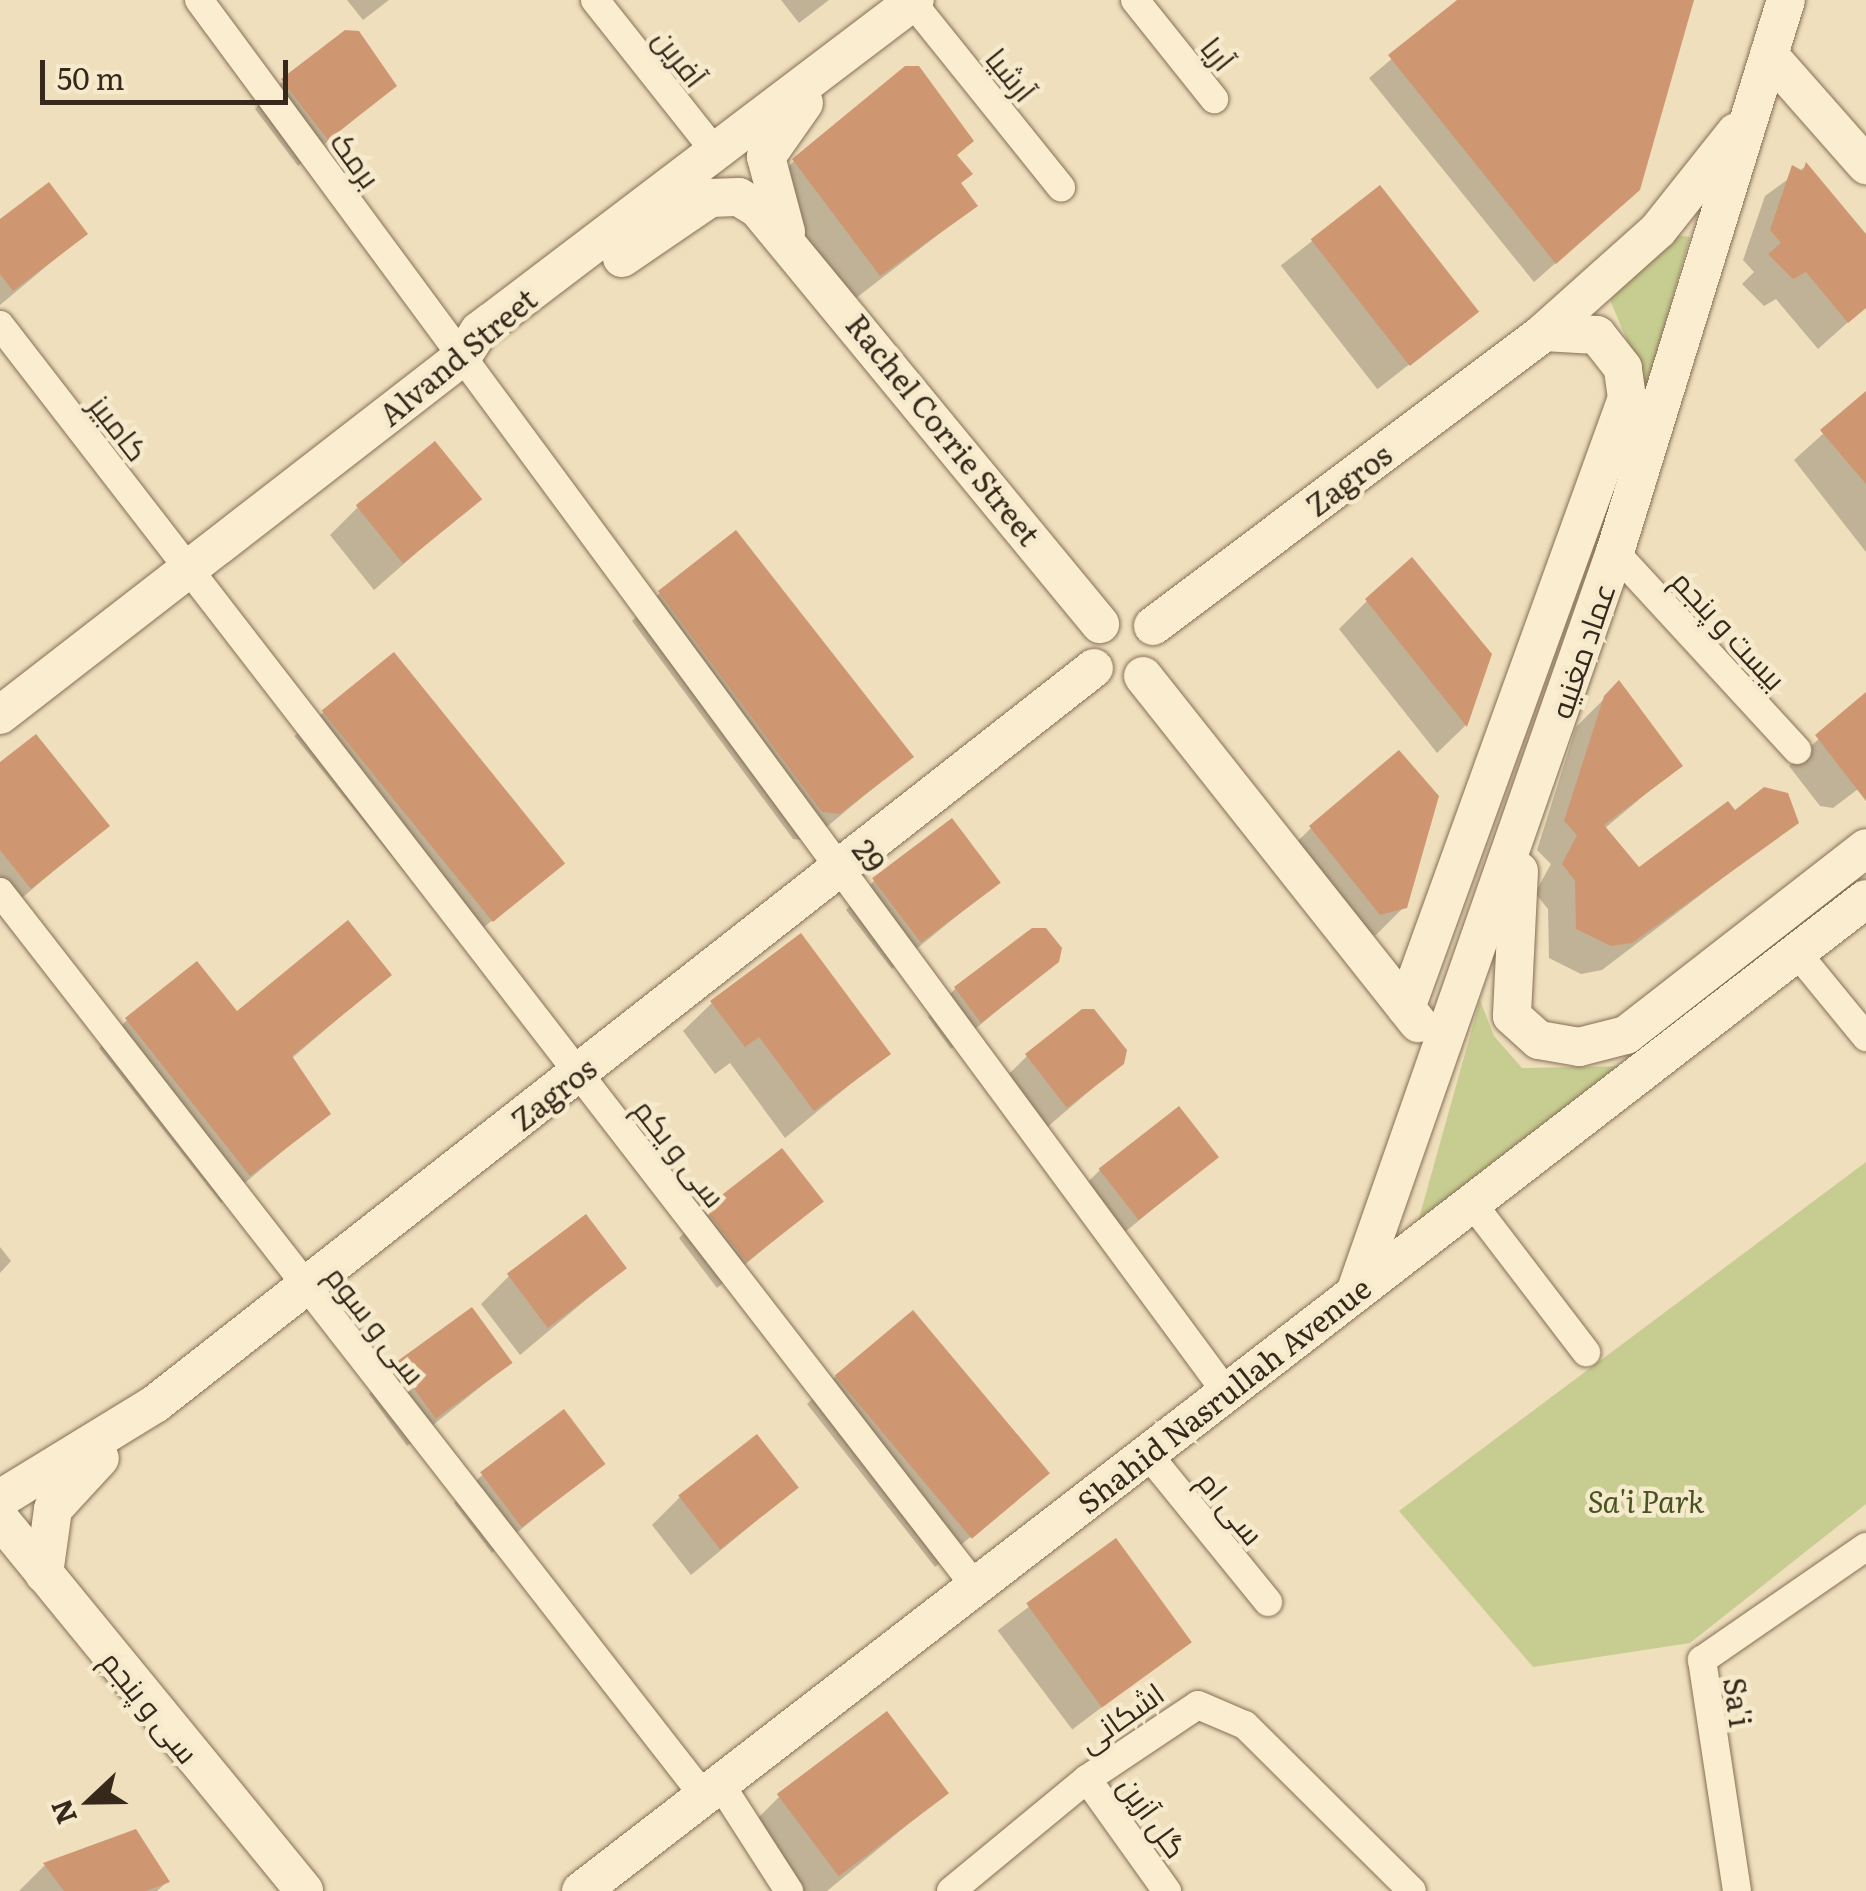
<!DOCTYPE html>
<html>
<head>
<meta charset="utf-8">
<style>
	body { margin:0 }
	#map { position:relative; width:1866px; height:1891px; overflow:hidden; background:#efdfbd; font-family:Literata,Cairo,serif }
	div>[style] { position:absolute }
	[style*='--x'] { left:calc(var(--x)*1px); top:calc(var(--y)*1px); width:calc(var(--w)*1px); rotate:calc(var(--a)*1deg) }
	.green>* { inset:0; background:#c7cd91 }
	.shadow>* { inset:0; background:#0003; transform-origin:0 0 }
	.building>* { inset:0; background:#cf9771; transform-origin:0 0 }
	.roads { filter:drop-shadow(0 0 2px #876f56) drop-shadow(0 0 2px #876f56) }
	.street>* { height:28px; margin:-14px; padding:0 14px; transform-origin:14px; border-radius:14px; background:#faedd0 }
	.secondary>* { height:38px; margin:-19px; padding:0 19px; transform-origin:19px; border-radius:19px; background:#faedd0 }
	span { translate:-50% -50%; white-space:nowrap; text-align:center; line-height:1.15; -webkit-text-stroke:9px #f6eacd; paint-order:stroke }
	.street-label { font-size:30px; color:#36281b }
	.park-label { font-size:30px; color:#475321; font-style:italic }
	.north { position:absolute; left:40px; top:1751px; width:100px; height:100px; -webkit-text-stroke:8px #f6eacd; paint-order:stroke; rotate:248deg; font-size:28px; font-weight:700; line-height:40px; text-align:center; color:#36281b }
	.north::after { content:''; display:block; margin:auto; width:35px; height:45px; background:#36281b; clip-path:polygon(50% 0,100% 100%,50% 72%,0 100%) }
	.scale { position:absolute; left:40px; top:60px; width:248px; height:45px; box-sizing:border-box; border:5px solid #36281b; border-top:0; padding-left:12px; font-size:30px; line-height:35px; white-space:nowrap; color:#36281b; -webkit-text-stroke:8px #f6eacd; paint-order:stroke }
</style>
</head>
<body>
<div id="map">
	<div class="green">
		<i style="clip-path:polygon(1675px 235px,1690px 237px,1647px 388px,1610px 300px)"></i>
		<i style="clip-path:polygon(1480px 1000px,1494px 1036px,1522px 1068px,1626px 1066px,1416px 1229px)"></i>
		<i style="clip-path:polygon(1866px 1162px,1866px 1504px,1690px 1643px,1533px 1667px,1399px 1511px)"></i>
	</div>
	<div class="shadow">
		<i style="clip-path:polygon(347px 0,389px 0,363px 20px)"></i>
		<i style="clip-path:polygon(781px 0,829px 0,799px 23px)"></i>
		<i style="clip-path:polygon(1462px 0,1694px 0,1616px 210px,1534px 282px,1369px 78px)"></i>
		<i style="clip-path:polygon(283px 81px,394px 86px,298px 166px,255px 109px)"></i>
		<i style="clip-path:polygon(955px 156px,959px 185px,975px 206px,851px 302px,766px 189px,794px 161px)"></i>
		<i style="clip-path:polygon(1806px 166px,1866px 238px,1866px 306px,1818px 349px,1776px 299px,1764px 306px,1742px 284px,1754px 272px,1743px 260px,1765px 196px)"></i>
		<i style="left:1380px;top:188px;width:157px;height:126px;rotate:52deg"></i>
		<i style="clip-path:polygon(0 222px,85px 234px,0 305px)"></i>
		<i style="clip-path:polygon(1866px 395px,1866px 552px,1794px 460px)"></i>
		<i style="clip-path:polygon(478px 499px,374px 590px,330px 535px,358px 507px)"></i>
		<i style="clip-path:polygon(660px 593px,910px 757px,810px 841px,793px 839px,632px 621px)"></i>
		<i style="clip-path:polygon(1367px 601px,1489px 655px,1465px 726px,1437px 753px,1339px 629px)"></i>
		<i style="left:393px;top:656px;width:268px;height:127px;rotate:51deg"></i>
		<i style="clip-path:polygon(1619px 684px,1679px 766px,1604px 829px,1638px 871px,1796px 822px,1602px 970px,1581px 974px,1549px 958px,1548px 909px,1535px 893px,1551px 864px,1537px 850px,1576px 727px)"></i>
		<i style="clip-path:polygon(1866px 696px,1866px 783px,1833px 808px,1820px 806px,1789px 766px)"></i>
		<i style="clip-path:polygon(0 765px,106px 826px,2px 915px,0 913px)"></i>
		<i style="clip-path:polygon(1311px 828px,1405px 906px,1376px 935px,1351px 942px,1283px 856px)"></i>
		<i style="clip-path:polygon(874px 881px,998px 882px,892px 969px,846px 910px)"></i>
		<i style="clip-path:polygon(1057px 961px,951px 1049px,928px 1017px,956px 988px)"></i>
		<i style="clip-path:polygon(389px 975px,291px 1059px,328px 1113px,221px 1203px,99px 1048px,127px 1020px,236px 1015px)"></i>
		<i style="clip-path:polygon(712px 1003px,887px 1054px,785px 1138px,730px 1063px,715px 1074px,683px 1031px)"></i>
		<i style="clip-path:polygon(1027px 1056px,1122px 1063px,1038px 1135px,999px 1084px)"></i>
		<i style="clip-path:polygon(1216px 1157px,1108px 1246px,1072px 1198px,1100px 1170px)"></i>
		<i style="clip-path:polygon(821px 1201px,717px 1288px,679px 1238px,707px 1210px)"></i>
		<i style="clip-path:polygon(0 1247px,11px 1261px,0 1273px)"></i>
		<i style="clip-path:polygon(624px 1268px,520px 1355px,481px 1304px,509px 1276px)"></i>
		<i style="clip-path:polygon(510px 1363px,407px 1446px,369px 1394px,397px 1366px)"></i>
		<i style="clip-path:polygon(836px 1376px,1047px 1472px,935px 1567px,807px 1404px)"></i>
		<i style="clip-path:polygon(602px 1463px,492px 1553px,454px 1503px,482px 1475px)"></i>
		<i style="clip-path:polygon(796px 1488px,691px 1575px,652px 1525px,680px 1497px)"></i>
		<i style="left:1115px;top:1542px;width:124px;height:147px;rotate:53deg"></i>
		<i style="clip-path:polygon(946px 1793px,827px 1891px,801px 1891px,751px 1825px,779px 1797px)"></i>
		<i style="clip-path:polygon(45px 1865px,167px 1882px,157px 1891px,19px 1891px)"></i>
	</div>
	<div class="building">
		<i style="clip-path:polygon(1457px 0,1694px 0,1640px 190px,1556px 264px,1388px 55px)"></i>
		<i style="clip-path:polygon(345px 30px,359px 31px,397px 86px,328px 140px,281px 79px)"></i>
		<i style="clip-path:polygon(905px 66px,919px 66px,974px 141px,957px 155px,973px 174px,961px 183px,978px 206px,880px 276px,792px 159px)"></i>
		<i style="clip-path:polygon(1806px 162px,1866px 234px,1866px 308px,1848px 323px,1806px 272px,1793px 279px,1768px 254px,1781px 243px,1770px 230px,1792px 165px,1803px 171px)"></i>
		<i style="clip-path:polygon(49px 182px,88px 234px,13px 291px,0 274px,0 219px)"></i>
		<i style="left:1380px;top:185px;width:161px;height:88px;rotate:52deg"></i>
		<i style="clip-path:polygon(1866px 391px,1866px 484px,1820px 430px)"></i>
		<i style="left:435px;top:441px;width:75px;height:102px;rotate:51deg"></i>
		<i style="clip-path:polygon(736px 530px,914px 757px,840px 814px,822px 812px,658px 591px)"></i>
		<i style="clip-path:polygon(1412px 557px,1492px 654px,1467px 727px,1365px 599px)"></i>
		<i style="left:394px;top:652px;width:272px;height:93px;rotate:51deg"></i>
		<i style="clip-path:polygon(1619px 680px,1683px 766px,1604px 825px,1639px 867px,1728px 801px,1735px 810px,1764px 787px,1788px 793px,1799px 823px,1632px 943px,1611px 946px,1576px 929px,1575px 881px,1562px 864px,1577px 835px,1564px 821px,1604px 696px)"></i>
		<i style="clip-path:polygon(1866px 692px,1866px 801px,1815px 735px)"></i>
		<i style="clip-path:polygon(36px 734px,110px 826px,31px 889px,0 850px,0 762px)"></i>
		<i style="clip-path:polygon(1399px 750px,1439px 796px,1407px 908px,1380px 915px,1309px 826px)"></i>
		<i style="left:952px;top:818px;width:81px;height:100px;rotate:53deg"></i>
		<i style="clip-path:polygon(348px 920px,392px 975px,292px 1056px,331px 1114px,250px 1176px,125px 1018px,197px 961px,237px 1011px)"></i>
		<i style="clip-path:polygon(1032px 928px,1046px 928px,1062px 948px,1059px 962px,981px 1023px,954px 987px)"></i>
		<i style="clip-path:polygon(801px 933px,891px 1054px,814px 1111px,759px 1037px,745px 1047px,710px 1001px)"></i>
		<i style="clip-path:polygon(1082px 1009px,1094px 1009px,1127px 1050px,1124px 1064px,1067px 1108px,1025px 1054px)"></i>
		<i style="left:1179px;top:1106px;width:65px;height:102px;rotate:52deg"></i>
		<i style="left:782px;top:1148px;width:68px;height:98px;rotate:52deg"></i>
		<i style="left:586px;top:1214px;width:68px;height:99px;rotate:53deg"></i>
		<i style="left:472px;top:1307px;width:69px;height:95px;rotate:54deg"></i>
		<i style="left:913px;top:1310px;width:213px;height:102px;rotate:50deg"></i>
		<i style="left:564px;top:1409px;width:69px;height:105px;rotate:53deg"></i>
		<i style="left:757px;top:1434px;width:68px;height:100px;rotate:52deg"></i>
		<i style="left:1116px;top:1538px;width:129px;height:111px;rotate:54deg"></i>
		<i style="left:887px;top:1711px;width:103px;height:138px;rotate:53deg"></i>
		<i style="clip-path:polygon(136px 1829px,170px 1882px,146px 1891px,64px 1891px,43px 1863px)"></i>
	</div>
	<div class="roads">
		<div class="street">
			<i style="--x:199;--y:0;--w:1730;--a:53.58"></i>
			<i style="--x:595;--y:0;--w:196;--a:51.6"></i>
			<i style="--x:1135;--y:0;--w:127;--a:51.4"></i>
			<i style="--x:912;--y:2;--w:238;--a:51.2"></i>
			<i style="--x:0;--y:325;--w:1594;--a:52.29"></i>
			<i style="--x:1615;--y:552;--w:269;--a:47.4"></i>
			<i style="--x:0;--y:892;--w:1144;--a:52.1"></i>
			<i style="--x:1797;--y:953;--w:109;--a:50.6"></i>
			<i style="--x:1472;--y:1203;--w:188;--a:52.6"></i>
			<i style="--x:1147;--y:1453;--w:192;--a:50.9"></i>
			<i style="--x:1087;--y:1779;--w:138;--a:54.5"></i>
			<i style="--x:719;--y:1782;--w:130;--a:57.3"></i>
			<i style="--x:951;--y:1891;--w:176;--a:-39.5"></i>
			<i style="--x:1087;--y:1779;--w:133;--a:-33.7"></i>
			<i style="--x:1198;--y:1705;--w:51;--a:23.1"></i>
			<i style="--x:1245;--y:1725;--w:235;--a:44.8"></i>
			<i style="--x:1737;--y:1891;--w:234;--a:-98.6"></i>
			<i style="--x:1702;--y:1660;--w:199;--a:-34.6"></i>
		</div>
		<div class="secondary">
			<i style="--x:1769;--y:55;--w:147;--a:48.6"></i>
			<i style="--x:786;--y:232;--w:78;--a:-104.9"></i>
			<i style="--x:766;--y:157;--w:66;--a:-54.9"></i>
			<i style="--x:622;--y:258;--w:107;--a:-34.3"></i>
			<i style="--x:710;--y:198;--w:29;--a:-2"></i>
			<i style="--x:739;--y:197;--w:22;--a:32"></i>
			<i style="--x:758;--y:209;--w:538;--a:50.51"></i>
			<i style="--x:1153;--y:626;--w:489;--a:-36.9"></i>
			<i style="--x:1544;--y:332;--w:153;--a:-41.8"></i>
			<i style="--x:1658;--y:230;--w:125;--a:-51.5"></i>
			<i style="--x:1143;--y:676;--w:443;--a:51.6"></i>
			<i style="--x:0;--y:715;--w:584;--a:-37.77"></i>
			<i style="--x:462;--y:357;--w:31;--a:-57"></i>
			<i style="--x:479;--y:331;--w:547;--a:-37.2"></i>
			<i style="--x:1519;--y:871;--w:145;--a:92.8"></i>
			<i style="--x:1512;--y:1016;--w:36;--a:42"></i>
			<i style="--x:1539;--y:1040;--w:41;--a:9.9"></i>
			<i style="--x:1579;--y:1047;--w:49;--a:-14.3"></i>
			<i style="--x:1626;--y:1035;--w:304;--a:-37.9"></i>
			<i style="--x:1406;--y:1008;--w:649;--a:-70.08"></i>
			<i style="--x:1627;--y:398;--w:30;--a:-98"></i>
			<i style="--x:1623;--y:368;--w:42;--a:-128.2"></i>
			<i style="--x:1597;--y:335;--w:53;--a:-176.8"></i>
			<i style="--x:1355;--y:1293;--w:785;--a:-70.67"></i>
			<i style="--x:1615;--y:552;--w:578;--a:-72.79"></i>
			<i style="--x:0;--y:1499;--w:182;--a:-31.5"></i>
			<i style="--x:155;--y:1404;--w:1193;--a:-38.09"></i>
			<i style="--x:0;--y:1519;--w:480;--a:50.7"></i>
			<i style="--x:44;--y:1574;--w:66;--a:-82.1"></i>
			<i style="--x:53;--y:1509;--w:69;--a:-47.3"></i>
			<i style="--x:581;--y:1891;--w:1623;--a:-37.67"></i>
		</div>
	</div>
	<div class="street-label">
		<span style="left:1219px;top:53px;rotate:51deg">آریا</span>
		<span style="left:681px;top:57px;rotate:52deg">آفرین</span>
		<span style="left:1012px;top:74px;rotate:51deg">آرشیا</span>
		<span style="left:357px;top:159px;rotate:54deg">برمک</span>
		<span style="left:457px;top:356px;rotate:-40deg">Alvand Street</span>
		<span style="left:120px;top:427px;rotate:52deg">کامبیز</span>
		<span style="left:944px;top:429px;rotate:51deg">Rachel Corrie Street</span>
		<span style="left:1348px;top:479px;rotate:-37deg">Zagros</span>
		<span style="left:1730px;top:629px;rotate:47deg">بیست و پنجم</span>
		<span style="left:1581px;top:650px;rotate:-71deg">عماد مغنیه</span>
		<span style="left:870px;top:855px;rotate:54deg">29</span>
		<span style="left:553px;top:1093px;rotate:-38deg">Zagros</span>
		<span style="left:681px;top:1152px;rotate:52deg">سی و یکم</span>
		<span style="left:377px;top:1324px;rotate:52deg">سی و سوم</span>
		<span style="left:1223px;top:1394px;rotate:-38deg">Shahid Nasrullah Avenue</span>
		<span style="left:1232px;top:1507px;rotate:51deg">سی ام</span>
		<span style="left:1739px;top:1702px;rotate:82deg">Sa'i</span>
		<span style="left:151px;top:1706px;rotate:51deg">سی و پنجم</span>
		<span style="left:1120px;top:1716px;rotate:-35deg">اشکانی</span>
		<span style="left:1154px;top:1816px;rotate:54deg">گل آزین</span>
	</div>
	<div class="park-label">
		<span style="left:1646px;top:1500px">Sa'i Park</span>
	</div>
	<div class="north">N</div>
	<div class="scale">50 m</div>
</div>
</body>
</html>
